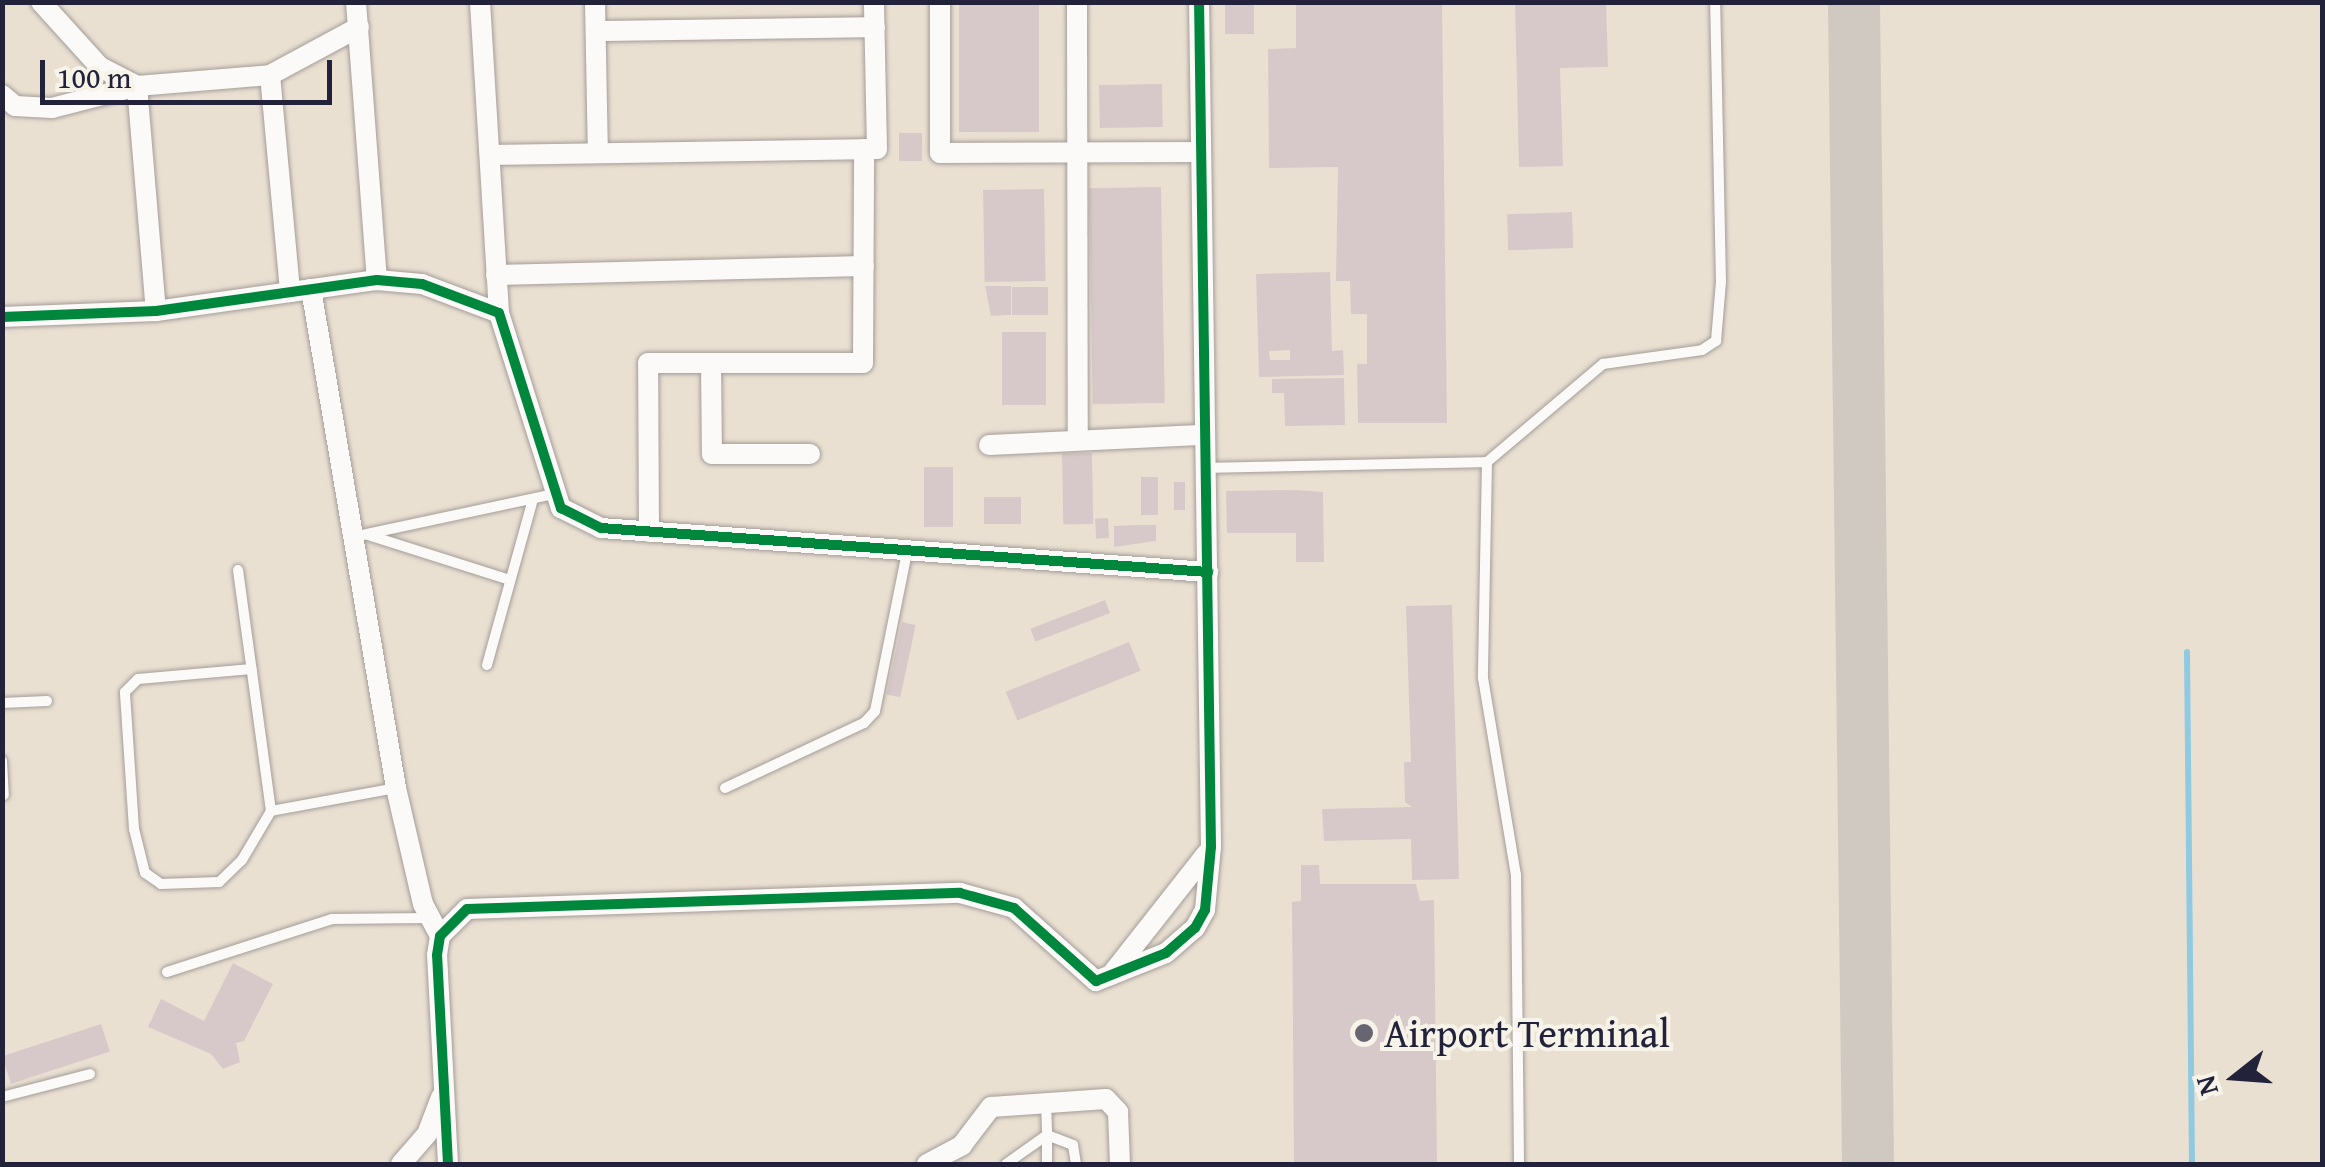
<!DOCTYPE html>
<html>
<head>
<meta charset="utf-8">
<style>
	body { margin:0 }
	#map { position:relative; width:2325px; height:1167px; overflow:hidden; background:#eae0d2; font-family:"Gentium Book Plus",serif }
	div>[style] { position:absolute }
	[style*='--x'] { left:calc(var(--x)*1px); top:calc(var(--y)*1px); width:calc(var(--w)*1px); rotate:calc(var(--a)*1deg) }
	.stream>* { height:6px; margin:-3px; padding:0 3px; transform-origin:3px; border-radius:3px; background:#90cae0 }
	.taxiway>* { height:52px; margin:-26px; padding:0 26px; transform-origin:26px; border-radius:26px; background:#cfc9c2 }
	.building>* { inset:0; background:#d7c9c9; transform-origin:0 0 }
	.roads { filter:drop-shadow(0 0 2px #a49d99) drop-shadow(0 0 2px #a49d99) }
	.service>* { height:10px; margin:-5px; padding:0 5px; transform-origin:5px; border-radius:5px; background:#fcfaf8 }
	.minor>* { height:20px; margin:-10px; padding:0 10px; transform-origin:10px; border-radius:10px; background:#fcfaf8 }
	.cycleway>* { height:10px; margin:-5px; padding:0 5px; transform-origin:5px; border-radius:5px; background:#00873e }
	.dots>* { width:28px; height:28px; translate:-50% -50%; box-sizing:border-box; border:5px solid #f7f3e8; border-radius:50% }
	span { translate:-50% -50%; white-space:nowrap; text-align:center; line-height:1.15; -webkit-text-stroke:8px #f7f3e8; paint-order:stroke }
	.poi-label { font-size:40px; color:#22223b }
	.left { translate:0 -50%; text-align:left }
	.frame { position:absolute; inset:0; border:5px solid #22223b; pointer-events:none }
	.north { position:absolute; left:2185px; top:1027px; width:100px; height:100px; -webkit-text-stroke:8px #f7f3e8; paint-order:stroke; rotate:253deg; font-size:28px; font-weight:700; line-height:40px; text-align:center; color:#22223b }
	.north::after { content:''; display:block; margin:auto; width:35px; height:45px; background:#22223b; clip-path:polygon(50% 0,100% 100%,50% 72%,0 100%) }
	.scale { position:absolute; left:40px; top:60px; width:292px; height:45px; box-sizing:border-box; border:5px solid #22223b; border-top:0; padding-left:12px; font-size:30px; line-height:35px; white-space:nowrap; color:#22223b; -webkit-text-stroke:8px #f7f3e8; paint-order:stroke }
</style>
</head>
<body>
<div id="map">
	<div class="stream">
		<i style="--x:2187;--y:652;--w:512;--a:89.44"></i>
	</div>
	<div class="taxiway">
		<i style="--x:1854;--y:2;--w:1162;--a:89.31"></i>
	</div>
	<div class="building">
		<i style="left:959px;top:2px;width:80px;height:130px"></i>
		<i style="left:1225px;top:2px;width:29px;height:32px"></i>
		<i style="clip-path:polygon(1296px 2px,1442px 2px,1447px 423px,1358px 423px,1357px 364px,1367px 364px,1367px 314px,1351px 314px,1350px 281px,1336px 281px,1338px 167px,1269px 168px,1268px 49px,1296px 48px)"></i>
		<i style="clip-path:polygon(1515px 2px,1606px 2px,1608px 67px,1560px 68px,1563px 166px,1519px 167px)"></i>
		<i style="left:1162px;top:84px;width:43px;height:63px;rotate:89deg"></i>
		<i style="left:899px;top:133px;width:23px;height:28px"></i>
		<i style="left:1161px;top:187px;width:216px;height:72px;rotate:89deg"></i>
		<i style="left:1044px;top:189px;width:92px;height:61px;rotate:89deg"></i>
		<i style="left:1572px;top:212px;width:36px;height:65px;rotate:88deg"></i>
		<i style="clip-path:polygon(evenodd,1330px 272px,1332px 351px,1343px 350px,1344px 375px,1259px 377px,1256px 274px,1330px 272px,1290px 350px,1290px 360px,1270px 360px,1269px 351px,1290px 350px)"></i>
		<i style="clip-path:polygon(985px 286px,1011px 286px,1011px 315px,991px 316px)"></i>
		<i style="left:1012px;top:287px;width:36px;height:28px"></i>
		<i style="left:1002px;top:332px;width:44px;height:73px"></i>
		<i style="clip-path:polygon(1344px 378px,1345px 425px,1285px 426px,1284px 393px,1272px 393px,1272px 379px)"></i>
		<i style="left:1092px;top:453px;width:71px;height:30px;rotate:89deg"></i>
		<i style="left:924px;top:467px;width:29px;height:60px"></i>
		<i style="left:1158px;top:477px;width:38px;height:17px;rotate:90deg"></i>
		<i style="left:1174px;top:482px;width:11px;height:28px"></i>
		<i style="clip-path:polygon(1296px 490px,1323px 492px,1324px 562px,1296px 562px,1296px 533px,1227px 533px,1226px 491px)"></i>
		<i style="left:984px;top:497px;width:37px;height:27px"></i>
		<i style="left:1108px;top:518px;width:20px;height:13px;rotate:87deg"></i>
		<i style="clip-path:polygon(1135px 525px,1156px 525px,1156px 541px,1114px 547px,1114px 526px)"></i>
		<i style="left:1105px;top:600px;width:14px;height:80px;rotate:69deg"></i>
		<i style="clip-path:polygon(1452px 605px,1459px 879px,1412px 880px,1411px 839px,1324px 841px,1322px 809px,1412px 807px,1405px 802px,1404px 762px,1411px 762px,1406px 606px)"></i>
		<i style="left:902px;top:622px;width:14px;height:74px;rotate:12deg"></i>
		<i style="left:1129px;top:642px;width:31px;height:133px;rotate:68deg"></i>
		<i style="clip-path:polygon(1301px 865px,1319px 865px,1320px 884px,1416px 884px,1420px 901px,1434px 900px,1437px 1164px,1294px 1164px,1292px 902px,1301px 901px)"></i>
		<i style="clip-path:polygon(233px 963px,273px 984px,244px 1041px,236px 1043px,240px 1062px,223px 1069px,211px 1054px,148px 1027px,161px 999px,204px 1021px)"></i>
		<i style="left:101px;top:1024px;width:29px;height:104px;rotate:72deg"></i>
	</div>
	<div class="roads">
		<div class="service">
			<i style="--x:1487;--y:462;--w:216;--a:91.1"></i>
			<i style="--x:1483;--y:678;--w:200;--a:80.5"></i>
			<i style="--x:1516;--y:875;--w:289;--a:89.4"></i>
			<i style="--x:1206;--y:468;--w:281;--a:-1.2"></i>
			<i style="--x:1487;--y:462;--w:152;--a:-40.2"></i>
			<i style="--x:1603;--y:364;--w:100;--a:-8"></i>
			<i style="--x:1702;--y:350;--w:17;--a:-33"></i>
			<i style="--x:1716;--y:341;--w:59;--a:-85.2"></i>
			<i style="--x:1721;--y:282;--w:280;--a:-91.2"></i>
			<i style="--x:368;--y:535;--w:149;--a:17.6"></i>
			<i style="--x:353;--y:537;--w:206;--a:-12.1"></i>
			<i style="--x:238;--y:570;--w:243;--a:82.2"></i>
			<i style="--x:271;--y:811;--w:57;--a:120.6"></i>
			<i style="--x:242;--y:860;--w:32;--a:136"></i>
			<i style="--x:219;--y:882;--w:58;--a:178"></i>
			<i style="--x:161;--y:884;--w:19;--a:-145"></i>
			<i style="--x:145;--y:873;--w:45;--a:-104"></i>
			<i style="--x:134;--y:829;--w:137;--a:-93.8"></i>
			<i style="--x:125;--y:692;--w:18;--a:-45"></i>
			<i style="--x:138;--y:679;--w:114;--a:-5"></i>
			<i style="--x:487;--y:665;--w:172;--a:-74.5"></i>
			<i style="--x:2;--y:703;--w:45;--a:-2.5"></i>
			<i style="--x:2;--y:761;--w:34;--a:87"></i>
			<i style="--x:725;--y:788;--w:153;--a:-25.1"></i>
			<i style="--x:864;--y:723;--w:16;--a:-47"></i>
			<i style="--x:875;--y:711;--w:161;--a:-78.6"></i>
			<i style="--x:271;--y:811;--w:127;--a:-10.4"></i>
			<i style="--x:167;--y:972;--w:173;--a:-17.8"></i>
			<i style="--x:332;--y:919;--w:97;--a:-0.6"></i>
			<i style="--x:2;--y:1097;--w:91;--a:-14.6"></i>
			<i style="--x:1046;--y:1102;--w:33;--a:88"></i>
			<i style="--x:1047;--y:1135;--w:28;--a:21"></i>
			<i style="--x:1073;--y:1145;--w:19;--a:81"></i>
			<i style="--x:1006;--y:1164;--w:50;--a:-35.3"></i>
			<i style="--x:1047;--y:1135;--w:29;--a:90"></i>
		</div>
		<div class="minor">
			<i style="--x:41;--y:2;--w:88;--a:47.8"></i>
			<i style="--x:100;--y:67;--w:42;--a:27.2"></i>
			<i style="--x:356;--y:2;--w:279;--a:85.7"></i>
			<i style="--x:480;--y:2;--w:312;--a:86.5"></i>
			<i style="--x:595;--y:2;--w:151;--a:88.9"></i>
			<i style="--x:940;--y:2;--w:151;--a:90"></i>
			<i style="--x:940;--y:153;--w:261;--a:-0.2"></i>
			<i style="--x:1077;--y:2;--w:438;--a:89.9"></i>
			<i style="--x:596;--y:31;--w:279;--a:-0.8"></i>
			<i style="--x:270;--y:75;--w:218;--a:84.7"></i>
			<i style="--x:137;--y:86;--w:226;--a:85.2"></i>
			<i style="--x:2;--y:95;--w:17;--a:40"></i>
			<i style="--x:15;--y:106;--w:37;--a:3"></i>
			<i style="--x:52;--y:108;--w:88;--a:-14.5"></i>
			<i style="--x:137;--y:86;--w:133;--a:-4.7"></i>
			<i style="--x:270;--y:75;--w:101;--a:-28.3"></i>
			<i style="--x:490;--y:155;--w:387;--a:-0.9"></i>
			<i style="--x:877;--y:149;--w:147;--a:-91.2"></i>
			<i style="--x:496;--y:275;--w:368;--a:-1.4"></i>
			<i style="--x:311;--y:289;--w:506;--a:80.33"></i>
			<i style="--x:396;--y:788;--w:119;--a:76.9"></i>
			<i style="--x:423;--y:904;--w:36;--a:62"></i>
			<i style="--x:2;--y:317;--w:154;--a:-2.2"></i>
			<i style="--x:156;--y:311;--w:223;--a:-8"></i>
			<i style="--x:377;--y:280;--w:45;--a:5.1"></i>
			<i style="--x:422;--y:284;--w:82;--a:20.6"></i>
			<i style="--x:499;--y:313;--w:205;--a:72.4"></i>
			<i style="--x:561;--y:508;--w:45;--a:26.6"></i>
			<i style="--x:601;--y:528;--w:609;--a:4.15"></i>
			<i style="--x:711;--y:363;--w:91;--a:89.4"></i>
			<i style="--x:712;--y:454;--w:98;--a:0"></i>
			<i style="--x:989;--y:445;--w:216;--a:-2.7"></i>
			<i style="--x:649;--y:532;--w:169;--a:-90.3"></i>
			<i style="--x:648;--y:363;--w:215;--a:0"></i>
			<i style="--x:863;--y:363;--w:214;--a:-89.7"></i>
			<i style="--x:1111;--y:975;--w:155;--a:-51.8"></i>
			<i style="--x:401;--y:1164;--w:40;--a:-49"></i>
			<i style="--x:427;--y:1134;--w:39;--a:-69"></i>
			<i style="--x:448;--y:1164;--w:209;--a:-93"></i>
			<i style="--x:437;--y:955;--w:19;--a:-81"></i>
			<i style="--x:440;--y:936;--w:38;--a:-45"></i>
			<i style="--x:467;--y:909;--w:493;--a:-1.9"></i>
			<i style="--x:960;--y:893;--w:56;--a:15.5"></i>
			<i style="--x:1014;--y:908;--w:110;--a:41.7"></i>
			<i style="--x:1096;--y:981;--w:75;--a:-21.8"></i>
			<i style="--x:1166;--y:953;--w:38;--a:-41"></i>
			<i style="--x:1195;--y:928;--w:21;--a:-61"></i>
			<i style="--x:1205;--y:910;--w:63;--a:-84.6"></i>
			<i style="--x:1211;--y:847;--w:845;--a:-90.81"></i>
			<i style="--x:927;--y:1164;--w:40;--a:-28"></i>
			<i style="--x:962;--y:1145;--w:48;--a:-52.7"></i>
			<i style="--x:991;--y:1107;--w:115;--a:-4"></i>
			<i style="--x:1106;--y:1099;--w:18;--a:47"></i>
			<i style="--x:1118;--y:1112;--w:52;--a:87.8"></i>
		</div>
	</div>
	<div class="cycleway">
		<i style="--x:2;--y:317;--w:154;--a:-2.2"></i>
		<i style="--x:156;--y:311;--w:223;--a:-8"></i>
		<i style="--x:377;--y:280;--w:45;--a:5.1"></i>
		<i style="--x:422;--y:284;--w:82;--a:20.6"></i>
		<i style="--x:499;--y:313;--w:205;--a:72.4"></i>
		<i style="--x:561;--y:508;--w:45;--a:26.6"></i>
		<i style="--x:601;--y:528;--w:609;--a:4.15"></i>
		<i style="--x:448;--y:1164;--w:209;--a:-93"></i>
		<i style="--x:437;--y:955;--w:19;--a:-81"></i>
		<i style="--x:440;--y:936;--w:38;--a:-45"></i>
		<i style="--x:467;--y:909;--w:493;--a:-1.9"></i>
		<i style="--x:960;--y:893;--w:56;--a:15.5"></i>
		<i style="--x:1014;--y:908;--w:110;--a:41.7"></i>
		<i style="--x:1096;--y:981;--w:75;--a:-21.8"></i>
		<i style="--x:1166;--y:953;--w:38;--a:-41"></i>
		<i style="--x:1195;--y:928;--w:21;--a:-61"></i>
		<i style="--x:1205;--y:910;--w:63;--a:-84.6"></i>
		<i style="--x:1211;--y:847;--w:845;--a:-90.81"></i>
	</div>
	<div class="dots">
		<i style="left:1364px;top:1033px;background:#686470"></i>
	</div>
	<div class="poi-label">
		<span class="left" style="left:1384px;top:1033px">Airport Terminal</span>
	</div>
	<div class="frame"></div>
	<div class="north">N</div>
	<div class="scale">100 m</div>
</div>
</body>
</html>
